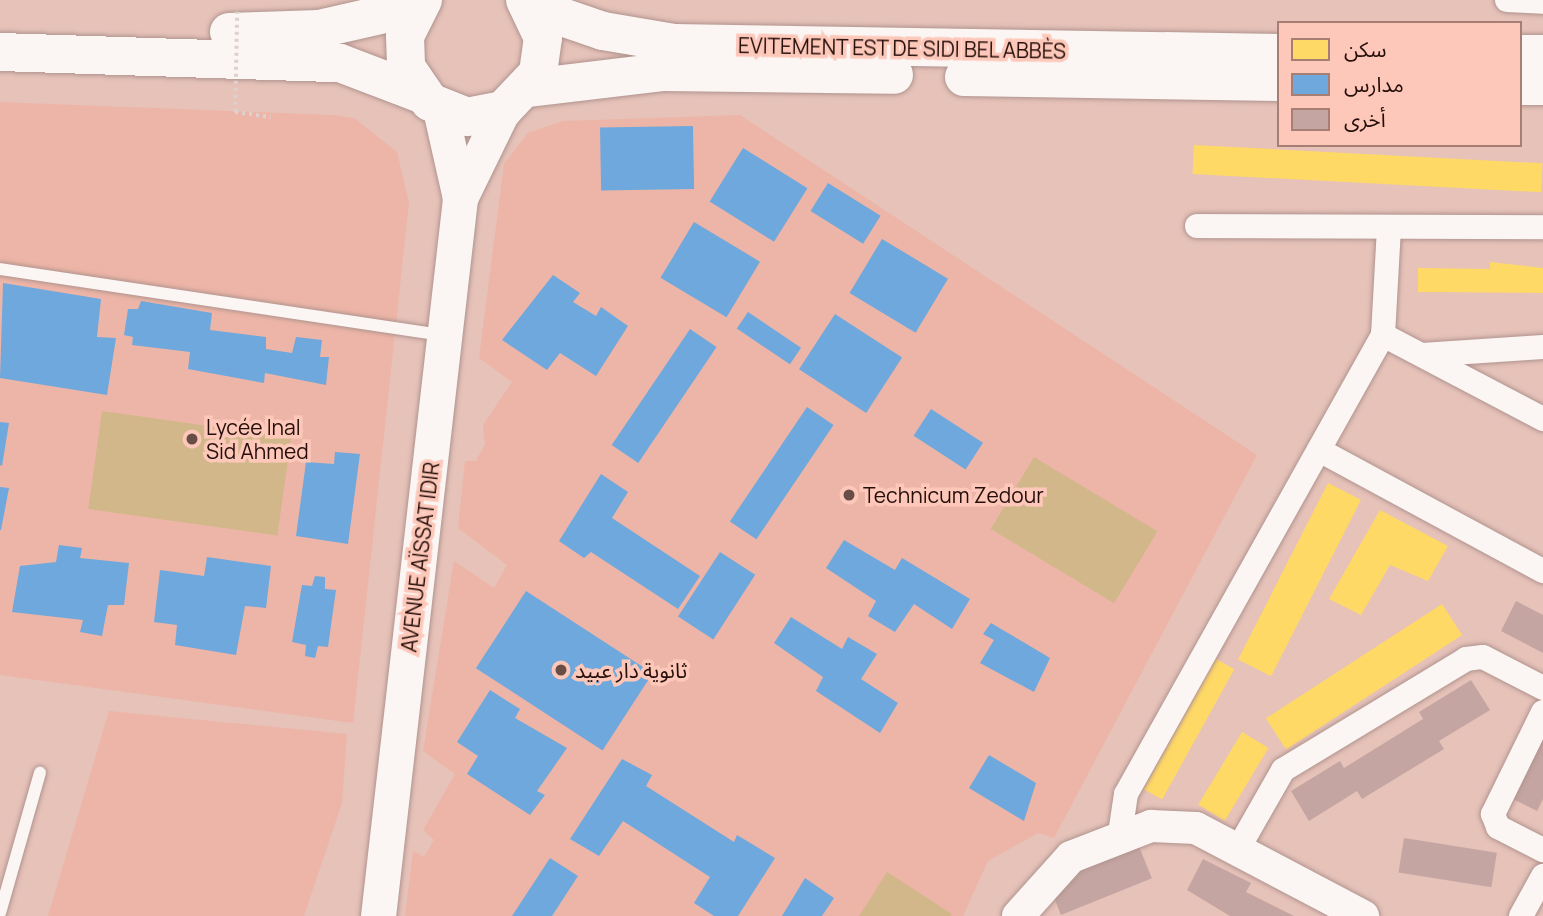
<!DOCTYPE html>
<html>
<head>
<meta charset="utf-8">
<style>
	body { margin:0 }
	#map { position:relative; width:1543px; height:916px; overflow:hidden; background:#e6c2b9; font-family:Manrope,"Noto Sans Arabic",sans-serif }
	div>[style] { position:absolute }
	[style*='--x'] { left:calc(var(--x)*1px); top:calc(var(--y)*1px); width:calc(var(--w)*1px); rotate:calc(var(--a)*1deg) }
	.built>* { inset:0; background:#edb5a7 }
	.green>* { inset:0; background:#d2b78b; transform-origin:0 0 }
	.homes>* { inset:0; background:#ffd966; transform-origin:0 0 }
	.schools>* { inset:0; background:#6fa8dc; transform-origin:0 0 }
	.building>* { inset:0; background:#c4a5a2; transform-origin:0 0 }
	.path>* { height:3.5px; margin-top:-1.75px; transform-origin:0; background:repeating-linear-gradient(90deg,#ddd0cd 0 3.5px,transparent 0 7px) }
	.roads { filter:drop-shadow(0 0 2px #b0948e) drop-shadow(0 0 2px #b0948e) }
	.service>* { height:12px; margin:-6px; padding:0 6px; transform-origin:6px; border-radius:6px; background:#fbf6f4 }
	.minor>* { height:24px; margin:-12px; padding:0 12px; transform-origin:12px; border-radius:12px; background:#fbf6f4 }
	.tertiary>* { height:32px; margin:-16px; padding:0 16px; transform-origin:16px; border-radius:16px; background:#fbf6f4 }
	.secondary>* { height:35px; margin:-17.5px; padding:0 17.5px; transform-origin:17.5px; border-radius:17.5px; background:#fbf6f4 }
	.trunk>* { height:38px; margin:-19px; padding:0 19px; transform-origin:19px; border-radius:19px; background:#fbf6f4 }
	.path-bridge>* { height:3.5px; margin-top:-1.75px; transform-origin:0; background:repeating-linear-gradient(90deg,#ddd0cd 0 3.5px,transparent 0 7px) }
	.dots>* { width:19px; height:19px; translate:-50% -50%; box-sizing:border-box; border:4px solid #fdc8ba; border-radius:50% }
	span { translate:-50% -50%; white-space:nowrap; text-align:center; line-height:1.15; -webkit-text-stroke:7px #fdc8ba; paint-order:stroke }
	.street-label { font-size:21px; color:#250e09 }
	.poi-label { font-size:21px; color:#250e09 }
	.left { translate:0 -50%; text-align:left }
	.legend { position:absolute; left:1277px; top:21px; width:245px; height:126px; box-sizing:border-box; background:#fdc8ba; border:2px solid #a77e73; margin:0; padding:9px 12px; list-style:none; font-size:21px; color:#250e09 }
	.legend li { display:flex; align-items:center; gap:14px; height:35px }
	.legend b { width:35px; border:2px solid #a77e73 }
</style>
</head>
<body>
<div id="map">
	<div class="built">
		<i style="clip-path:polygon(0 102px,333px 115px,354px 118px,397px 152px,409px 203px,353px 723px,0 675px)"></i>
		<i style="clip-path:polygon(740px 115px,1257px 455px,1054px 838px,1038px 833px,988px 861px,963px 916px,405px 916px,413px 851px,424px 857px,434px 840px,423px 830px,455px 774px,423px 751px,454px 561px,494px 588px,507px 565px,458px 528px,465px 461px,476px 461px,485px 444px,483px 425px,512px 382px,479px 358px,504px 164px,528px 133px,563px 121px)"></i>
		<i style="clip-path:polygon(109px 711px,347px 734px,342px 803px,304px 916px,48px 916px)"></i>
	</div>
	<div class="green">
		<i style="left:102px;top:411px;width:191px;height:99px;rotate:8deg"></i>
		<i style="left:1034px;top:457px;width:144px;height:84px;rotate:31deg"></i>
		<i style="clip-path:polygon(887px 872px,952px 914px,950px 916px,859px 916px)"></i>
	</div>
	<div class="homes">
		<i style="left:1194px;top:145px;width:349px;height:29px;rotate:3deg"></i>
		<i style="clip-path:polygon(1490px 262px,1543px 268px,1543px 293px,1418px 292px,1418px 268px,1490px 269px)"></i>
		<i style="left:1328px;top:483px;width:37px;height:198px;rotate:27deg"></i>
		<i style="clip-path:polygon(1380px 510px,1448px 546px,1428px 581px,1390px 565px,1361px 615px,1329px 599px)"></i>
		<i style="left:1442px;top:604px;width:37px;height:210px;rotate:57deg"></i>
		<i style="left:1216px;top:659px;width:21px;height:149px;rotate:29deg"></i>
		<i style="left:1242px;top:732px;width:31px;height:85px;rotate:31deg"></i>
	</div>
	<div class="schools">
		<i style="left:693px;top:126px;width:63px;height:93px;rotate:89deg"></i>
		<i style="left:743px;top:148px;width:76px;height:63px;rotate:32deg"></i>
		<i style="left:828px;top:183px;width:62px;height:33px;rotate:32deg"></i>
		<i style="left:694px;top:222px;width:77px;height:65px;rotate:31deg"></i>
		<i style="left:882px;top:239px;width:77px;height:63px;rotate:31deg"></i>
		<i style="clip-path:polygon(553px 275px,580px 293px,573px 302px,596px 316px,601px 307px,628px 326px,596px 376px,560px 353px,547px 370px,502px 340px)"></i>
		<i style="clip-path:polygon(3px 283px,101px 299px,97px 337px,116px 338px,107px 395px,0 378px)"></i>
		<i style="clip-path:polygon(141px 301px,212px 313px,210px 330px,266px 337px,266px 349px,292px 353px,296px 337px,322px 340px,320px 357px,329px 357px,326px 385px,265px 373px,264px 383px,188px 369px,190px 352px,132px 345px,133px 337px,124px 335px,128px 309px,138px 309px)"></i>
		<i style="left:748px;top:312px;width:64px;height:20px;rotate:34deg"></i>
		<i style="left:835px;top:314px;width:80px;height:66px;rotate:33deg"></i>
		<i style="left:690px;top:329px;width:32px;height:140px;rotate:34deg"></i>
		<i style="left:807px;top:407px;width:32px;height:138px;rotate:34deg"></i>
		<i style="left:931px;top:409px;width:62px;height:32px;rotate:33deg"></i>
		<i style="clip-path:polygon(0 422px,9px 423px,2px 466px,0 465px)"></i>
		<i style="clip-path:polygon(335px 452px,360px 454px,348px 544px,296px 536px,306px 462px,334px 464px)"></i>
		<i style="clip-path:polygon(601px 474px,628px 492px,612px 518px,700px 576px,678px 609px,591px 552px,584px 558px,559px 541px)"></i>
		<i style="clip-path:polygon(0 487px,9px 488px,1px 530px,0 530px)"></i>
		<i style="clip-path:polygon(844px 540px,895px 570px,902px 558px,970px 599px,952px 629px,914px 604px,895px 632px,868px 616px,876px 601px,826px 568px)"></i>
		<i style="clip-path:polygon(59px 545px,82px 548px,80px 558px,129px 563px,124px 605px,108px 605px,102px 636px,80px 632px,83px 620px,12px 612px,20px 566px,56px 562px)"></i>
		<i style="left:720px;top:552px;width:42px;height:77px;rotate:33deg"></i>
		<i style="clip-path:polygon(207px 557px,271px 566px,266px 608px,245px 606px,236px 655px,175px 645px,177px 625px,154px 622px,160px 570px,204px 576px)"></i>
		<i style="clip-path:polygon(315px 576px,325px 577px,325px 589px,336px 590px,328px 647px,318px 646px,315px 658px,305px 656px,306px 645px,292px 642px,302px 585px,312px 586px)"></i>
		<i style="left:526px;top:591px;width:151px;height:92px;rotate:33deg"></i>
		<i style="clip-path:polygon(791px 617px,842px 649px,848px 637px,877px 654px,861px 679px,898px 703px,880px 733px,816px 691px,823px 677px,774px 643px)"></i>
		<i style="clip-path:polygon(991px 623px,1050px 658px,1034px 692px,980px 663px,994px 640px,983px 634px)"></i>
		<i style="clip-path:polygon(490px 690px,520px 709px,515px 718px,567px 748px,537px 791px,545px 795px,530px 815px,467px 774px,478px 756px,457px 742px)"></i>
		<i style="clip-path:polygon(989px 755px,1036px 783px,1024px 821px,969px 788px)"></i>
		<i style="clip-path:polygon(622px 759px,652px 775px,646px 786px,734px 842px,737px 835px,775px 858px,738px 916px,714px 916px,694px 903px,710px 877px,623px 821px,599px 856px,570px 839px)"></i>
		<i style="clip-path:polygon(550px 858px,578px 876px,552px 916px,512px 916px)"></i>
		<i style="clip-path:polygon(805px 878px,834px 898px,822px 916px,782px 916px)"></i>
	</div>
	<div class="building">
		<i style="clip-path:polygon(1516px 601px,1543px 615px,1543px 653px,1501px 631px)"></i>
		<i style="clip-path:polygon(1471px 680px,1490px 710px,1439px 741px,1444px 749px,1362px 799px,1357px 791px,1309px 821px,1291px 791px,1340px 761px,1344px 768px,1423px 719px,1419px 712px)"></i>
		<i style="clip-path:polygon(1543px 724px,1543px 799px,1537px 811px,1505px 795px)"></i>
		<i style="left:1404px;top:838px;width:94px;height:35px;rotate:9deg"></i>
		<i style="left:1138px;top:844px;width:37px;height:98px;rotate:68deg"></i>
		<i style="clip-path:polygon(1203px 859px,1251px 883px,1246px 892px,1294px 916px,1230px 916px,1187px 890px)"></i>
	</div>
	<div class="path">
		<i style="--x:235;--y:112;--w:36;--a:8"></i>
	</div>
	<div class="roads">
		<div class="service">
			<i style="--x:0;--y:269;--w:448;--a:8.5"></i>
			<i style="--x:0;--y:913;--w:146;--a:-74.1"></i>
		</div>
		<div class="minor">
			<i style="--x:1507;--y:0;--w:36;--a:3"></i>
			<i style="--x:1197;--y:226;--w:346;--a:0.2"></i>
			<i style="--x:1383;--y:335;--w:181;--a:27.7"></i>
			<i style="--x:1422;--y:355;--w:121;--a:-3.8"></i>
			<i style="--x:1319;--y:450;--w:255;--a:28.4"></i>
			<i style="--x:1543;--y:712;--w:114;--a:116.1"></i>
			<i style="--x:1493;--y:814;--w:14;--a:69"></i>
			<i style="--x:1498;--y:827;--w:51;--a:27.1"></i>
			<i style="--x:1120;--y:834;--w:40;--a:-81.5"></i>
			<i style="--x:1126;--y:794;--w:526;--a:-60.75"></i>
			<i style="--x:1383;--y:335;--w:107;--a:-86.8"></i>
			<i style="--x:1238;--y:849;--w:91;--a:-60.3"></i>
			<i style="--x:1283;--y:770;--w:214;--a:-31.2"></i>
			<i style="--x:1466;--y:659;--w:17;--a:-7"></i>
			<i style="--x:1483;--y:657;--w:68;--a:27.3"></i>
			<i style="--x:1521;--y:916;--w:46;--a:-61.2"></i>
		</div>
		<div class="tertiary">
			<i style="--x:1018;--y:916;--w:79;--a:-48.1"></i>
			<i style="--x:1071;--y:857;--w:86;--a:-21.2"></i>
			<i style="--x:1151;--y:826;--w:45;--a:2.5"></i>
			<i style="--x:1196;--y:828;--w:189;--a:27.8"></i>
		</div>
		<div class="secondary">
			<i style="--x:460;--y:198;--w:98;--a:-64"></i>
			<i style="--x:378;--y:916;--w:723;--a:-83.48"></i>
			<i style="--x:460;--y:198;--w:91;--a:-102.7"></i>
		</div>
		<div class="trunk">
			<i style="--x:423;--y:0;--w:40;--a:116.6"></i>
			<i style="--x:405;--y:36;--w:31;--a:88"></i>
			<i style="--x:406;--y:67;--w:42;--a:55.6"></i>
			<i style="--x:430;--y:102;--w:40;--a:22"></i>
			<i style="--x:467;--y:117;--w:37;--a:-11"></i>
			<i style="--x:503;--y:110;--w:51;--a:-46.6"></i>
			<i style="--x:538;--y:73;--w:35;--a:-82"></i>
			<i style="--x:543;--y:38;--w:42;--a:-115.3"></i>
			<i style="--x:530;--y:6;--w:77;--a:18.9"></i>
			<i style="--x:603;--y:31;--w:72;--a:9.6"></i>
			<i style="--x:674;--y:43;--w:605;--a:0.95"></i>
			<i style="--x:229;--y:32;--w:90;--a:-1.9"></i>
			<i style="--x:319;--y:29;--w:99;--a:-12.8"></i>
			<i style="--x:0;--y:52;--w:340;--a:1.9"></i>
			<i style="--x:340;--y:63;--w:87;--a:20.9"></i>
			<i style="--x:1520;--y:54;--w:23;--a:0"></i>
			<i style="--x:964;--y:77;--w:315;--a:0.9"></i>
			<i style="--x:1520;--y:86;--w:23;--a:0"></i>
			<i style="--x:529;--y:88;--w:136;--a:-6.8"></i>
			<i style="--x:664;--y:72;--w:230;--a:0.7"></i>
		</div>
	</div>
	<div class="path-bridge">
		<i style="--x:235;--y:112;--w:100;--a:-88.9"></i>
	</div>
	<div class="dots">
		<i style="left:192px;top:439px;background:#694d47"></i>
		<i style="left:849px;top:495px;background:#694d47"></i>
		<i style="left:561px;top:670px;background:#694d47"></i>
	</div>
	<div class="street-label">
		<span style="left:902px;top:48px;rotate:1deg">EVITEMENT EST DE SIDI BEL ABBÈS</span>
		<span style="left:420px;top:557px;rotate:-83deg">AVENUE AÏSSAT IDIR</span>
	</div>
	<div class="poi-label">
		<span class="left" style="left:206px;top:439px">Lycée Inal<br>Sid Ahmed</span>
		<span class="left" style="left:863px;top:495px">Technicum Zedour</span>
		<span class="left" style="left:575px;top:670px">ثانوية دار عبيد</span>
	</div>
	<ul class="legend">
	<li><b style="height:19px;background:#ffd966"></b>سكن</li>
	<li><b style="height:19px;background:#6fa8dc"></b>مدارس</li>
	<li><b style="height:19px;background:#c4a5a2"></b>أخرى</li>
	</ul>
</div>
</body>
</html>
